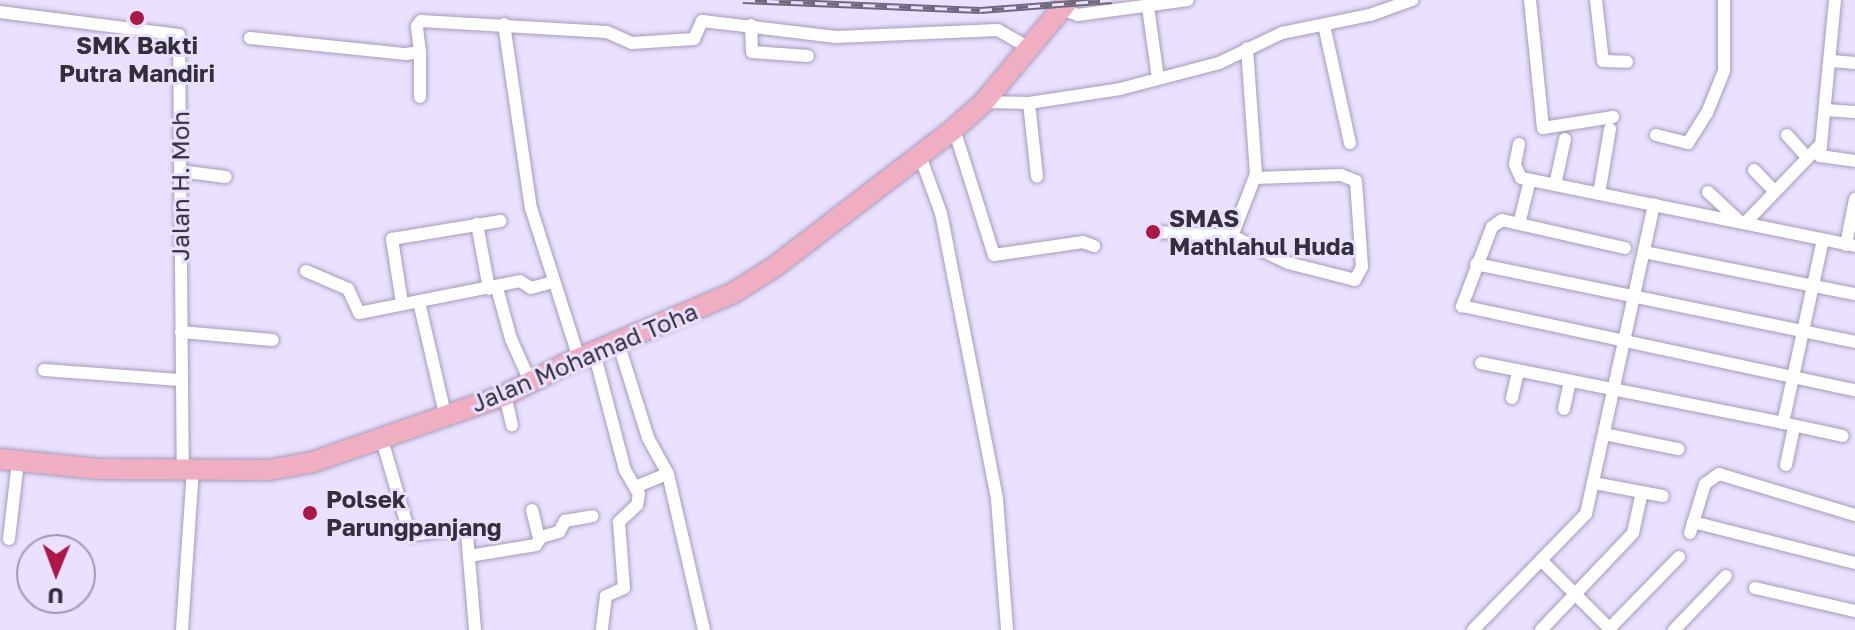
<!DOCTYPE html>
<html>
<head>
<meta charset="utf-8">
<style>
	body { margin:0 }
	#map { position:relative; width:1855px; height:630px; overflow:hidden; background:#eae0ff; font-family:"Golos Text",sans-serif }
	div>[style] { position:absolute }
	[style*='--x'] { left:calc(var(--x)*1px); top:calc(var(--y)*1px); width:calc(var(--w)*1px); rotate:calc(var(--a)*1deg) }
	.roads { filter:drop-shadow(0 0 2px #a59cb8) drop-shadow(0 0 2px #a59cb8) }
	.minor>* { height:12px; margin:-6px; padding:0 6px; transform-origin:6px; border-radius:6px; background:#fff }
	.primary>* { height:20px; margin:-10px; padding:0 10px; transform-origin:10px; border-radius:10px; background:#f0aec2 }
	.rail>* { height:7px; margin-top:-3.5px; transform-origin:0; background:repeating-linear-gradient(90deg,#eae0ff 0 12px,#6e697b 0 24px); box-sizing:border-box; border-block:2px solid #6e697b }
	.dots>* { width:22px; height:22px; translate:-50% -50%; box-sizing:border-box; border:4px solid #eae0ff; border-radius:50% }
	span { translate:-50% -50%; white-space:nowrap; text-align:center; line-height:1.15; -webkit-text-stroke:6px #eae0ff; paint-order:stroke }
	.poi-label { font-size:24px; color:#332f3b; font-weight:700 }
	.left { translate:0 -50%; text-align:left }
	.street-label { font-size:24px; color:#332f3b }
	.north { position:absolute; left:16px; top:534px; width:80px; height:80px; box-sizing:border-box; background:#eae0ff; border:2px solid #a199b1; border-radius:50%; rotate:181deg; font-size:22px; font-weight:700; line-height:32px; text-align:center; color:#332f3b }
	.north::after { content:''; display:block; margin:auto; width:28px; height:36px; background:#ab1746; clip-path:polygon(50% 0,100% 100%,50% 72%,0 100%) }
</style>
</head>
<body>
<div id="map">
	<div class="roads">
		<div class="minor">
			<i style="--x:1530;--y:0;--w:129;--a:84.2"></i>
			<i style="--x:1543;--y:128;--w:71;--a:-8.9"></i>
			<i style="--x:1596;--y:0;--w:61;--a:83.5"></i>
			<i style="--x:1603;--y:61;--w:24;--a:2"></i>
			<i style="--x:1835;--y:0;--w:157;--a:95.5"></i>
			<i style="--x:1820;--y:156;--w:35;--a:8"></i>
			<i style="--x:1148;--y:7;--w:72;--a:82"></i>
			<i style="--x:1061;--y:9;--w:18;--a:19"></i>
			<i style="--x:1078;--y:15;--w:111;--a:-7.8"></i>
			<i style="--x:0;--y:12;--w:180;--a:7.3"></i>
			<i style="--x:179;--y:35;--w:435;--a:89.5"></i>
			<i style="--x:504;--y:24;--w:186;--a:81.7"></i>
			<i style="--x:531;--y:208;--w:157;--a:72.3"></i>
			<i style="--x:751;--y:25;--w:27;--a:88"></i>
			<i style="--x:752;--y:52;--w:56;--a:4.1"></i>
			<i style="--x:1324;--y:25;--w:121;--a:77.6"></i>
			<i style="--x:250;--y:38;--w:157;--a:5.9"></i>
			<i style="--x:406;--y:54;--w:14;--a:-8"></i>
			<i style="--x:420;--y:52;--w:26;--a:-97"></i>
			<i style="--x:417;--y:26;--w:6;--a:-51"></i>
			<i style="--x:421;--y:21;--w:186;--a:3.4"></i>
			<i style="--x:607;--y:32;--w:27;--a:24"></i>
			<i style="--x:632;--y:43;--w:62;--a:-3.7"></i>
			<i style="--x:694;--y:39;--w:20;--a:-66"></i>
			<i style="--x:702;--y:21;--w:135;--a:6.8"></i>
			<i style="--x:836;--y:37;--w:162;--a:-2.5"></i>
			<i style="--x:998;--y:30;--w:34;--a:30"></i>
			<i style="--x:420;--y:52;--w:45;--a:90"></i>
			<i style="--x:1832;--y:61;--w:23;--a:5"></i>
			<i style="--x:984;--y:102;--w:45;--a:1.3"></i>
			<i style="--x:1029;--y:103;--w:92;--a:-8.7"></i>
			<i style="--x:1120;--y:89;--w:102;--a:-14.7"></i>
			<i style="--x:1219;--y:63;--w:70;--a:-25.5"></i>
			<i style="--x:1282;--y:33;--w:90;--a:-11.6"></i>
			<i style="--x:1370;--y:15;--w:45;--a:-19.7"></i>
			<i style="--x:1029;--y:103;--w:74;--a:83.8"></i>
			<i style="--x:1825;--y:110;--w:30;--a:4"></i>
			<i style="--x:954;--y:129;--w:132;--a:72.4"></i>
			<i style="--x:994;--y:255;--w:90;--a:-8.3"></i>
			<i style="--x:1083;--y:242;--w:12;--a:20"></i>
			<i style="--x:1656;--y:135;--w:33;--a:14"></i>
			<i style="--x:1688;--y:143;--w:36;--a:-58"></i>
			<i style="--x:1707;--y:113;--w:45;--a:-68"></i>
			<i style="--x:1724;--y:71;--w:71;--a:-90"></i>
			<i style="--x:1787;--y:135;--w:27;--a:48"></i>
			<i style="--x:1519;--y:144;--w:21;--a:101"></i>
			<i style="--x:1515;--y:165;--w:14;--a:65"></i>
			<i style="--x:1521;--y:178;--w:341;--a:11.5"></i>
			<i style="--x:920;--y:156;--w:61;--a:69.8"></i>
			<i style="--x:941;--y:213;--w:291;--a:78.9"></i>
			<i style="--x:997;--y:499;--w:131;--a:85.6"></i>
			<i style="--x:1754;--y:170;--w:28;--a:46"></i>
			<i style="--x:180;--y:171;--w:46;--a:7.4"></i>
			<i style="--x:1555;--y:185;--w:47;--a:-77.7"></i>
			<i style="--x:1708;--y:192;--w:42;--a:43.1"></i>
			<i style="--x:1599;--y:194;--w:66;--a:-80.4"></i>
			<i style="--x:1746;--y:222;--w:108;--a:-46.1"></i>
			<i style="--x:477;--y:224;--w:66;--a:79.5"></i>
			<i style="--x:1519;--y:224;--w:45;--a:-76"></i>
			<i style="--x:1157;--y:232;--w:75;--a:3.1"></i>
			<i style="--x:1232;--y:236;--w:62;--a:25.7"></i>
			<i style="--x:1288;--y:263;--w:69;--a:14.2"></i>
			<i style="--x:1355;--y:280;--w:15;--a:-62"></i>
			<i style="--x:1362;--y:267;--w:86;--a:-94"></i>
			<i style="--x:1356;--y:181;--w:16;--a:-158"></i>
			<i style="--x:1341;--y:175;--w:86;--a:178"></i>
			<i style="--x:1232;--y:236;--w:66;--a:-68.8"></i>
			<i style="--x:1256;--y:174;--w:126;--a:-94.1"></i>
			<i style="--x:1846;--y:245;--w:47;--a:-78.9"></i>
			<i style="--x:1625;--y:248;--w:126;--a:-167.2"></i>
			<i style="--x:1502;--y:220;--w:12;--a:145"></i>
			<i style="--x:1492;--y:227;--w:85;--a:110.8"></i>
			<i style="--x:1462;--y:306;--w:402;--a:12.1"></i>
			<i style="--x:1644;--y:252;--w:215;--a:11.3"></i>
			<i style="--x:1476;--y:264;--w:387;--a:11.6"></i>
			<i style="--x:306;--y:271;--w:46;--a:23.2"></i>
			<i style="--x:348;--y:289;--w:26;--a:65"></i>
			<i style="--x:359;--y:313;--w:164;--a:-11.2"></i>
			<i style="--x:520;--y:281;--w:13;--a:32"></i>
			<i style="--x:531;--y:288;--w:23;--a:-15"></i>
			<i style="--x:497;--y:288;--w:53;--a:74.6"></i>
			<i style="--x:511;--y:339;--w:46;--a:65.7"></i>
			<i style="--x:419;--y:302;--w:115;--a:76.9"></i>
			<i style="--x:402;--y:303;--w:65;--a:-98.9"></i>
			<i style="--x:392;--y:239;--w:110;--a:-9.4"></i>
			<i style="--x:181;--y:332;--w:92;--a:5"></i>
			<i style="--x:618;--y:342;--w:101;--a:72.6"></i>
			<i style="--x:648;--y:438;--w:41;--a:60.9"></i>
			<i style="--x:668;--y:474;--w:160;--a:77"></i>
			<i style="--x:594;--y:352;--w:122;--a:75.3"></i>
			<i style="--x:625;--y:470;--w:28;--a:60"></i>
			<i style="--x:639;--y:494;--w:11;--a:100"></i>
			<i style="--x:637;--y:505;--w:25;--a:137"></i>
			<i style="--x:619;--y:522;--w:66;--a:85.7"></i>
			<i style="--x:624;--y:588;--w:20;--a:156"></i>
			<i style="--x:606;--y:596;--w:34;--a:97"></i>
			<i style="--x:1481;--y:363;--w:308;--a:11.2"></i>
			<i style="--x:1783;--y:423;--w:188;--a:-77.7"></i>
			<i style="--x:44;--y:370;--w:136;--a:4.2"></i>
			<i style="--x:505;--y:395;--w:31;--a:77"></i>
			<i style="--x:1512;--y:398;--w:28;--a:-77"></i>
			<i style="--x:1564;--y:409;--w:29;--a:-78"></i>
			<i style="--x:1783;--y:423;--w:61;--a:12.2"></i>
			<i style="--x:1604;--y:434;--w:76;--a:11.5"></i>
			<i style="--x:382;--y:440;--w:99;--a:73.6"></i>
			<i style="--x:410;--y:535;--w:50;--a:-6.8"></i>
			<i style="--x:460;--y:529;--w:9;--a:36"></i>
			<i style="--x:467;--y:534;--w:96;--a:85.2"></i>
			<i style="--x:1786;--y:465;--w:40;--a:-78"></i>
			<i style="--x:1594;--y:483;--w:70;--a:10.7"></i>
			<i style="--x:635;--y:487;--w:35;--a:-22"></i>
			<i style="--x:532;--y:510;--w:30;--a:76"></i>
			<i style="--x:1693;--y:522;--w:167;--a:14.2"></i>
			<i style="--x:1690;--y:533;--w:51;--a:-73"></i>
			<i style="--x:1705;--y:484;--w:17;--a:-36"></i>
			<i style="--x:1719;--y:474;--w:142;--a:16.8"></i>
			<i style="--x:9;--y:539;--w:79;--a:-83.4"></i>
			<i style="--x:469;--y:556;--w:68;--a:-9.3"></i>
			<i style="--x:536;--y:545;--w:9;--a:-58"></i>
			<i style="--x:541;--y:537;--w:19;--a:-16"></i>
			<i style="--x:559;--y:532;--w:13;--a:-61"></i>
			<i style="--x:565;--y:521;--w:28;--a:-10"></i>
			<i style="--x:1542;--y:561;--w:98;--a:45"></i>
			<i style="--x:1755;--y:588;--w:103;--a:13"></i>
			<i style="--x:182;--y:630;--w:160;--a:-86.1"></i>
			<i style="--x:1473;--y:630;--w:162;--a:-45.8"></i>
			<i style="--x:1586;--y:514;--w:317;--a:-77.6"></i>
			<i style="--x:1541;--y:630;--w:134;--a:-46.5"></i>
			<i style="--x:1633;--y:533;--w:42;--a:-77.6"></i>
			<i style="--x:1608;--y:630;--w:102;--a:-45.8"></i>
			<i style="--x:1674;--y:630;--w:75;--a:-46.1"></i>
		</div>
		<div class="primary">
			<i style="--x:0;--y:459;--w:99;--a:5.8"></i>
			<i style="--x:98;--y:469;--w:171;--a:0.3"></i>
			<i style="--x:269;--y:470;--w:45;--a:-10.3"></i>
			<i style="--x:313;--y:462;--w:203;--a:-19.2"></i>
			<i style="--x:505;--y:395;--w:68;--a:-26.9"></i>
			<i style="--x:566;--y:364;--w:181;--a:-23"></i>
			<i style="--x:733;--y:293;--w:47;--a:-32"></i>
			<i style="--x:773;--y:268;--w:228;--a:-37.5"></i>
			<i style="--x:954;--y:129;--w:40;--a:-42"></i>
			<i style="--x:984;--y:102;--w:133;--a:-50.2"></i>
		</div>
	</div>
	<div class="rail">
		<i style="--x:743;--y:0;--w:237;--a:2.4"></i>
		<i style="--x:980;--y:10;--w:132;--a:-4.3"></i>
	</div>
	<div class="dots">
		<i style="left:137px;top:18px;background:#ab1746"></i>
		<i style="left:1153px;top:232px;background:#ab1746"></i>
		<i style="left:310px;top:513px;background:#ab1746"></i>
	</div>
	<div class="poi-label">
		<span style="left:137px;top:59px">SMK Bakti<br>Putra Mandiri</span>
		<span class="left" style="left:1169px;top:232px">SMAS<br>Mathlahul Huda</span>
		<span class="left" style="left:326px;top:513px">Polsek<br>Parungpanjang</span>
	</div>
	<div class="street-label">
		<span style="left:180px;top:186px;rotate:-90deg">Jalan H. Moh</span>
		<span style="left:584px;top:357px;rotate:-23deg">Jalan Mohamad Toha</span>
	</div>
	<div class="north">U</div>
</div>
</body>
</html>
